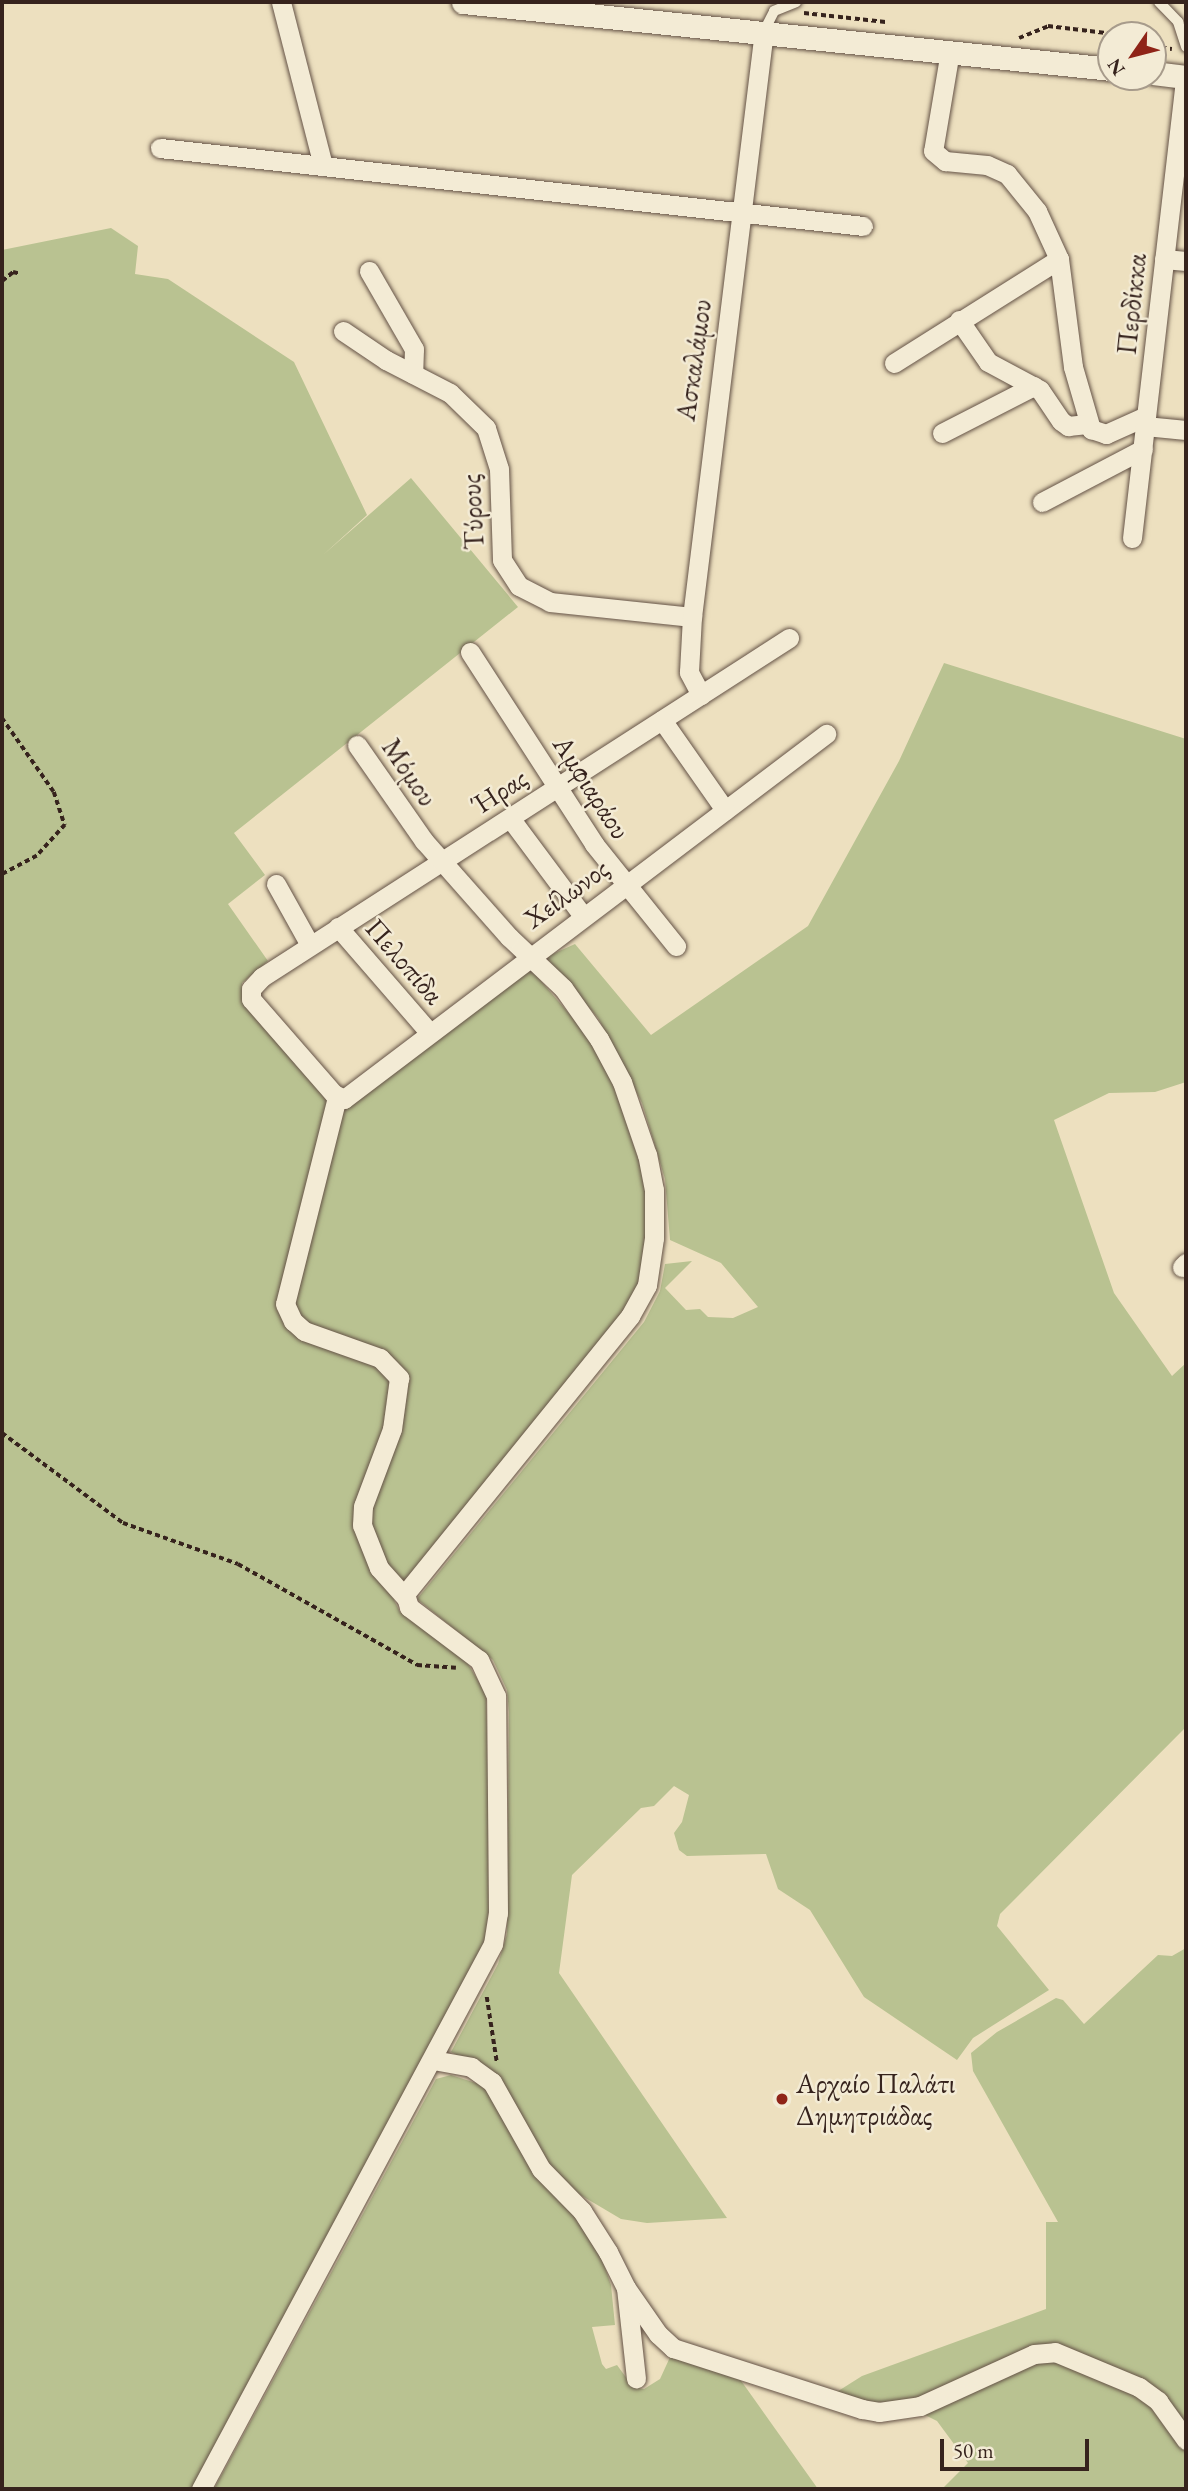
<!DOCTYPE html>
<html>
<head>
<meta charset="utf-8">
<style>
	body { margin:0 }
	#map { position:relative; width:1188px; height:2491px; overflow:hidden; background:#ede0bf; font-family:"EB Garamond",serif }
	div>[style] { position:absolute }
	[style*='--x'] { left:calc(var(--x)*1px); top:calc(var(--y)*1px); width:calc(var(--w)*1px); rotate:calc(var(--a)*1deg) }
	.green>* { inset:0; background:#b9c291 }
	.path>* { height:3.5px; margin-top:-1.75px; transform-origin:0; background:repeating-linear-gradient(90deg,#36231d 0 5px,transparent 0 8.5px) }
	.roads { filter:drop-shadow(0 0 2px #645246) drop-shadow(0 0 2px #645246) }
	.service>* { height:10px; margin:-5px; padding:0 5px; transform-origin:5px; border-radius:5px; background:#f3ebd5 }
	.minor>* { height:19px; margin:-9.5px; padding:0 9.5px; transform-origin:9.5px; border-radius:9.5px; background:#f3ebd5 }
	.tertiary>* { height:23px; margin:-11.5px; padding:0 11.5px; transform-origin:11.5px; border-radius:11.5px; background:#f3ebd5 }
	.dots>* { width:19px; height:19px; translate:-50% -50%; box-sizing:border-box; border:4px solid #f3ebd5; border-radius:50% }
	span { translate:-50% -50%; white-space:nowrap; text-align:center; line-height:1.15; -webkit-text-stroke:5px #f3ebd5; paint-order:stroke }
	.street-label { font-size:28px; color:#36231d }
	.poi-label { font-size:28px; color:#36231d }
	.left { translate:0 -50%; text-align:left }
	.frame { position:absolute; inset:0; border:4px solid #36231d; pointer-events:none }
	.north { position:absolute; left:1097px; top:21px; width:70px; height:70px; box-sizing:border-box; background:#f3ebd5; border:2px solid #a79b8b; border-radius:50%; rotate:235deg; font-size:19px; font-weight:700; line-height:28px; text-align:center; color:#36231d }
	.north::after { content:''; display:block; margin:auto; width:24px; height:32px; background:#8f2418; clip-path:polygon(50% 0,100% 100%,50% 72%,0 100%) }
	.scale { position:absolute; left:940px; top:2439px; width:149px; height:32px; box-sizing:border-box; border:4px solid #36231d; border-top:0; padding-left:9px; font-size:21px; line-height:24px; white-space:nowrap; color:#36231d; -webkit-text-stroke:5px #f3ebd5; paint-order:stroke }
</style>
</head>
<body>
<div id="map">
	<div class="green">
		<i style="clip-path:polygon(111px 228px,138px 246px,135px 274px,168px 279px,294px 362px,367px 515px,323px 555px,411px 478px,518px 607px,234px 833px,265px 875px,228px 904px,268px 961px,242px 983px,246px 1007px,332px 1106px,529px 971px,534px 973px,584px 1031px,610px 1075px,644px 1176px,648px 1217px,639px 1281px,631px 1302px,394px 1600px,400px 1612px,465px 1659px,486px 1694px,491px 1895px,483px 1952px,193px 2489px,2px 2489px,2px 250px)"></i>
		<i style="clip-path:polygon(944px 663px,1186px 739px,1186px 1082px,1155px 1092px,1109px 1093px,1054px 1120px,1114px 1293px,1172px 1376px,1186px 1363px,1186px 1727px,1000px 1914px,997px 1926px,1049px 1990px,973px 2038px,957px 2060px,864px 1997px,810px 1910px,778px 1889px,766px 1854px,687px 1856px,679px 1850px,674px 1833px,682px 1822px,689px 1795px,674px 1786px,654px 1806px,641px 1808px,572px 1875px,559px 1973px,727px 2218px,647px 2223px,621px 2219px,572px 2190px,550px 2165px,497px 2077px,451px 2052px,498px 1964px,507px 1934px,509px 1712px,507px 1690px,493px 1660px,417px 1599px,644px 1322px,660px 1291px,665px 1264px,692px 1261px,665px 1288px,686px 1310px,700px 1309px,708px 1317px,733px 1318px,758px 1307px,721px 1263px,670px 1240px,665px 1179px,642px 1103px,598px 1018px,546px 957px,575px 944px,651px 1035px,808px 926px,899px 761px)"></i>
		<i style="clip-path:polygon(1186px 1948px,1186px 2489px,942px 2489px,968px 2463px,937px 2421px,919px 2412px,824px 2400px,862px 2376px,1046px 2309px,1046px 2222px,1058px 2222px,973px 2071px,971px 2053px,997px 2032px,1056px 1998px,1063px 2000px,1084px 2024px,1158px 1955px,1172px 1956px)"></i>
		<i style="clip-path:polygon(451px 2075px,482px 2085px,600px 2253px,611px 2285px,615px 2325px,592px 2327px,602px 2364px,606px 2369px,617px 2365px,633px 2387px,644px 2389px,660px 2379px,671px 2355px,737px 2375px,818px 2489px,214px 2489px,436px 2079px)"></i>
	</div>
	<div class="path">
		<i style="--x:804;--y:13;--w:82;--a:6.3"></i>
		<i style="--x:1019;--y:38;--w:31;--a:-22"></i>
		<i style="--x:1048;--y:26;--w:75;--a:6.9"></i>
		<i style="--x:1153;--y:47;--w:19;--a:6"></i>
		<i style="--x:2;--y:281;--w:14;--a:-39"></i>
		<i style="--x:13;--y:272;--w:8;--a:14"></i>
		<i style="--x:2;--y:718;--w:90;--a:54.9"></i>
		<i style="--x:54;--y:792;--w:35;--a:72"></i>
		<i style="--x:65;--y:825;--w:42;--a:132.1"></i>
		<i style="--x:37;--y:856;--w:40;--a:152"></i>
		<i style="--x:2;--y:1433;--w:151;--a:36.6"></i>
		<i style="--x:123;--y:1523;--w:122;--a:19.6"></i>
		<i style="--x:238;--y:1564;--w:206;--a:29.4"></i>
		<i style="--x:417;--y:1665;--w:39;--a:4"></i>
		<i style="--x:487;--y:1997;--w:66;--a:81.3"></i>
	</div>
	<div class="roads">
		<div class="service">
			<i style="--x:1159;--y:2;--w:28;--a:46"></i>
			<i style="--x:1178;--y:22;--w:26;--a:72"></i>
			<i style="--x:764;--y:31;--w:22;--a:-63"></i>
			<i style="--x:774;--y:11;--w:24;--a:-22"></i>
		</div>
		<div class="minor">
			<i style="--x:281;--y:2;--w:169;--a:75.6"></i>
			<i style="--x:950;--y:51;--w:101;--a:99.6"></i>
			<i style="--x:933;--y:151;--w:16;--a:40"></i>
			<i style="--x:945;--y:161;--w:42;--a:5.4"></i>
			<i style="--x:987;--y:165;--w:22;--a:24"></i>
			<i style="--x:1007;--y:174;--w:48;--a:51"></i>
			<i style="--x:1037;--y:211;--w:53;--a:65.4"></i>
			<i style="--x:1059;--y:259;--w:109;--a:82.6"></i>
			<i style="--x:1073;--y:367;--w:65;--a:73.8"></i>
			<i style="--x:1091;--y:429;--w:16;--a:18"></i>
			<i style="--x:1106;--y:434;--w:44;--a:-24.2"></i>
			<i style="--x:160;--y:148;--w:707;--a:6.33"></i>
			<i style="--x:1164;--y:259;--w:22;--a:5"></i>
			<i style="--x:369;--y:271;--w:90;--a:60"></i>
			<i style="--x:414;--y:349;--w:25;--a:92"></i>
			<i style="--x:959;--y:320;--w:51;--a:55.4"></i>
			<i style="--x:988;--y:362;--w:59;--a:28.3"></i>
			<i style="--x:1040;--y:390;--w:37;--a:56"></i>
			<i style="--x:1061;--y:421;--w:9;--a:36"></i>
			<i style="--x:1068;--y:426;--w:19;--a:-6"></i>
			<i style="--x:343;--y:331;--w:52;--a:34"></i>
			<i style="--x:386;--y:360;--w:72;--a:27.3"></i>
			<i style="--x:450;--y:393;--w:50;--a:44.2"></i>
			<i style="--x:486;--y:428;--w:43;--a:72.4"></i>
			<i style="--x:499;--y:469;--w:91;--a:88.1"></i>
			<i style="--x:502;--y:560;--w:31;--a:57"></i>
			<i style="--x:519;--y:586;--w:35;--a:27"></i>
			<i style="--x:550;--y:602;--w:143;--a:6"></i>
			<i style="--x:894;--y:363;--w:195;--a:-32.2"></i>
			<i style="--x:1145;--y:426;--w:41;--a:5.6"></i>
			<i style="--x:942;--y:433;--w:103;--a:-27.1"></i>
			<i style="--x:1042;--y:502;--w:114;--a:-27.7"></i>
			<i style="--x:1132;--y:538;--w:464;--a:-83.4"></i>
			<i style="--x:789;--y:638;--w:627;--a:147.25"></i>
			<i style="--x:262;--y:977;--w:16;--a:133"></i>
			<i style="--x:251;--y:989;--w:10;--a:90"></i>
			<i style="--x:251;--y:999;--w:126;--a:48.9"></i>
			<i style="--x:334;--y:1094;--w:11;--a:27"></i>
			<i style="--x:344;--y:1099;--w:605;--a:-37.14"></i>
			<i style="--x:470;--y:652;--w:229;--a:57.1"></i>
			<i style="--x:594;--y:844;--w:131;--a:51.2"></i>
			<i style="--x:701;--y:695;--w:26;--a:-118"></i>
			<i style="--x:689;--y:672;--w:55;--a:-86.9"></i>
			<i style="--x:692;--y:617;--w:590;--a:-83"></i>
			<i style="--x:662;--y:720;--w:110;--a:55"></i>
			<i style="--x:510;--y:818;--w:122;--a:53.3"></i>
			<i style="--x:276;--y:884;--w:70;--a:60.9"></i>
			<i style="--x:338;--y:927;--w:139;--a:49.1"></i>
			<i style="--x:337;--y:1097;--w:213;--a:104.1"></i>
			<i style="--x:285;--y:1304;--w:19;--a:65"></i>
			<i style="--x:293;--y:1321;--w:15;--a:42"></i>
			<i style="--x:304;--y:1331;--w:81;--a:19.6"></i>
			<i style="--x:380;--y:1358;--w:28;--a:46"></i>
			<i style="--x:399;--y:1378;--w:51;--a:97.8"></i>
			<i style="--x:392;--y:1429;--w:82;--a:110.6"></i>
			<i style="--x:363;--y:1506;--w:19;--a:93"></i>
			<i style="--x:362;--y:1525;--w:46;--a:68.4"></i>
			<i style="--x:379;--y:1568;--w:39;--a:48"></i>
			<i style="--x:1182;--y:1267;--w:6;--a:-45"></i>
			<i style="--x:433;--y:2060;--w:39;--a:10"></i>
			<i style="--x:471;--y:2067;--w:26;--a:36"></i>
			<i style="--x:492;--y:2082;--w:100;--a:60.6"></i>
			<i style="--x:541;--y:2169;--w:59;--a:45.7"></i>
			<i style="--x:582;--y:2211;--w:49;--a:57.6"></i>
			<i style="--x:608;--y:2252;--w:40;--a:63.4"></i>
			<i style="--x:626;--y:2288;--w:91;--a:83.7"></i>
			<i style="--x:626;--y:2288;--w:56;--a:55.2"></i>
			<i style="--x:658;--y:2334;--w:21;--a:43"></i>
			<i style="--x:673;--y:2348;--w:199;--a:17.9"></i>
			<i style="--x:862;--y:2409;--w:17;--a:10"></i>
			<i style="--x:879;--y:2412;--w:41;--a:-8.3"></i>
			<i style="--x:920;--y:2406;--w:125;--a:-24.5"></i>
			<i style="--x:1034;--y:2354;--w:21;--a:-5"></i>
			<i style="--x:1055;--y:2352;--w:91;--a:22.6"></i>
			<i style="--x:1139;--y:2387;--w:24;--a:36"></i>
			<i style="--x:1158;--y:2401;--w:48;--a:54.3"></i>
			<i style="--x:201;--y:2489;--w:618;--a:-61.82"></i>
			<i style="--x:493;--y:1944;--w:31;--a:-81"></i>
			<i style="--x:498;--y:1913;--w:217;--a:-90.5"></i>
			<i style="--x:496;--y:1696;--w:40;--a:-115"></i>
			<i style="--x:479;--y:1660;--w:88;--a:-142.9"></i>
			<i style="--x:409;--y:1607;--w:14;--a:-107"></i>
			<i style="--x:405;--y:1594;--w:358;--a:-51"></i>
			<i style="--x:630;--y:1316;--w:35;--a:-61"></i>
			<i style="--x:647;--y:1285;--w:48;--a:-81.5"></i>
			<i style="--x:654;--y:1238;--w:48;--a:-90"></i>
			<i style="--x:654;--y:1190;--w:36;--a:-101"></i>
			<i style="--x:647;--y:1155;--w:77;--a:-108.9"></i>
			<i style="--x:622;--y:1082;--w:49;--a:-118.1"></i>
			<i style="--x:599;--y:1039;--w:62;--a:-125.2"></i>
			<i style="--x:563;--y:988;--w:74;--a:-136.6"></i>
			<i style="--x:509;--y:937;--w:128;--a:-131.5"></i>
			<i style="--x:424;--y:841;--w:117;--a:-124.9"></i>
		</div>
		<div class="tertiary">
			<i style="--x:463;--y:2;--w:651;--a:5.9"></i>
			<i style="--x:1153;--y:73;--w:33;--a:7"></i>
		</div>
	</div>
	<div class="dots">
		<i style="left:782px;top:2099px;background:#8f2418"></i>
	</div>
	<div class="street-label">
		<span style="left:1131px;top:304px;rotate:-84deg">Περδίκκα</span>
		<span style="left:693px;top:360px;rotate:-82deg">Ασκαλάμου</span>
		<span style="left:472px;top:512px;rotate:-93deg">Τύρους</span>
		<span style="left:410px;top:772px;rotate:56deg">Μόμου</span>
		<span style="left:592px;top:787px;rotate:57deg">Αμφιαράου</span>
		<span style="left:499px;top:791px;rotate:-33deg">Ήρας</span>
		<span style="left:566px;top:893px;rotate:-36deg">Χείλωνος</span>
		<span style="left:405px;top:961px;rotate:49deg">Πελοπίδα</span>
	</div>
	<div class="poi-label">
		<span class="left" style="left:796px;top:2099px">Αρχαίο Παλάτι<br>Δημητριάδας</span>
	</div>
	<div class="frame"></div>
	<div class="north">N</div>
	<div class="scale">50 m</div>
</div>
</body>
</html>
